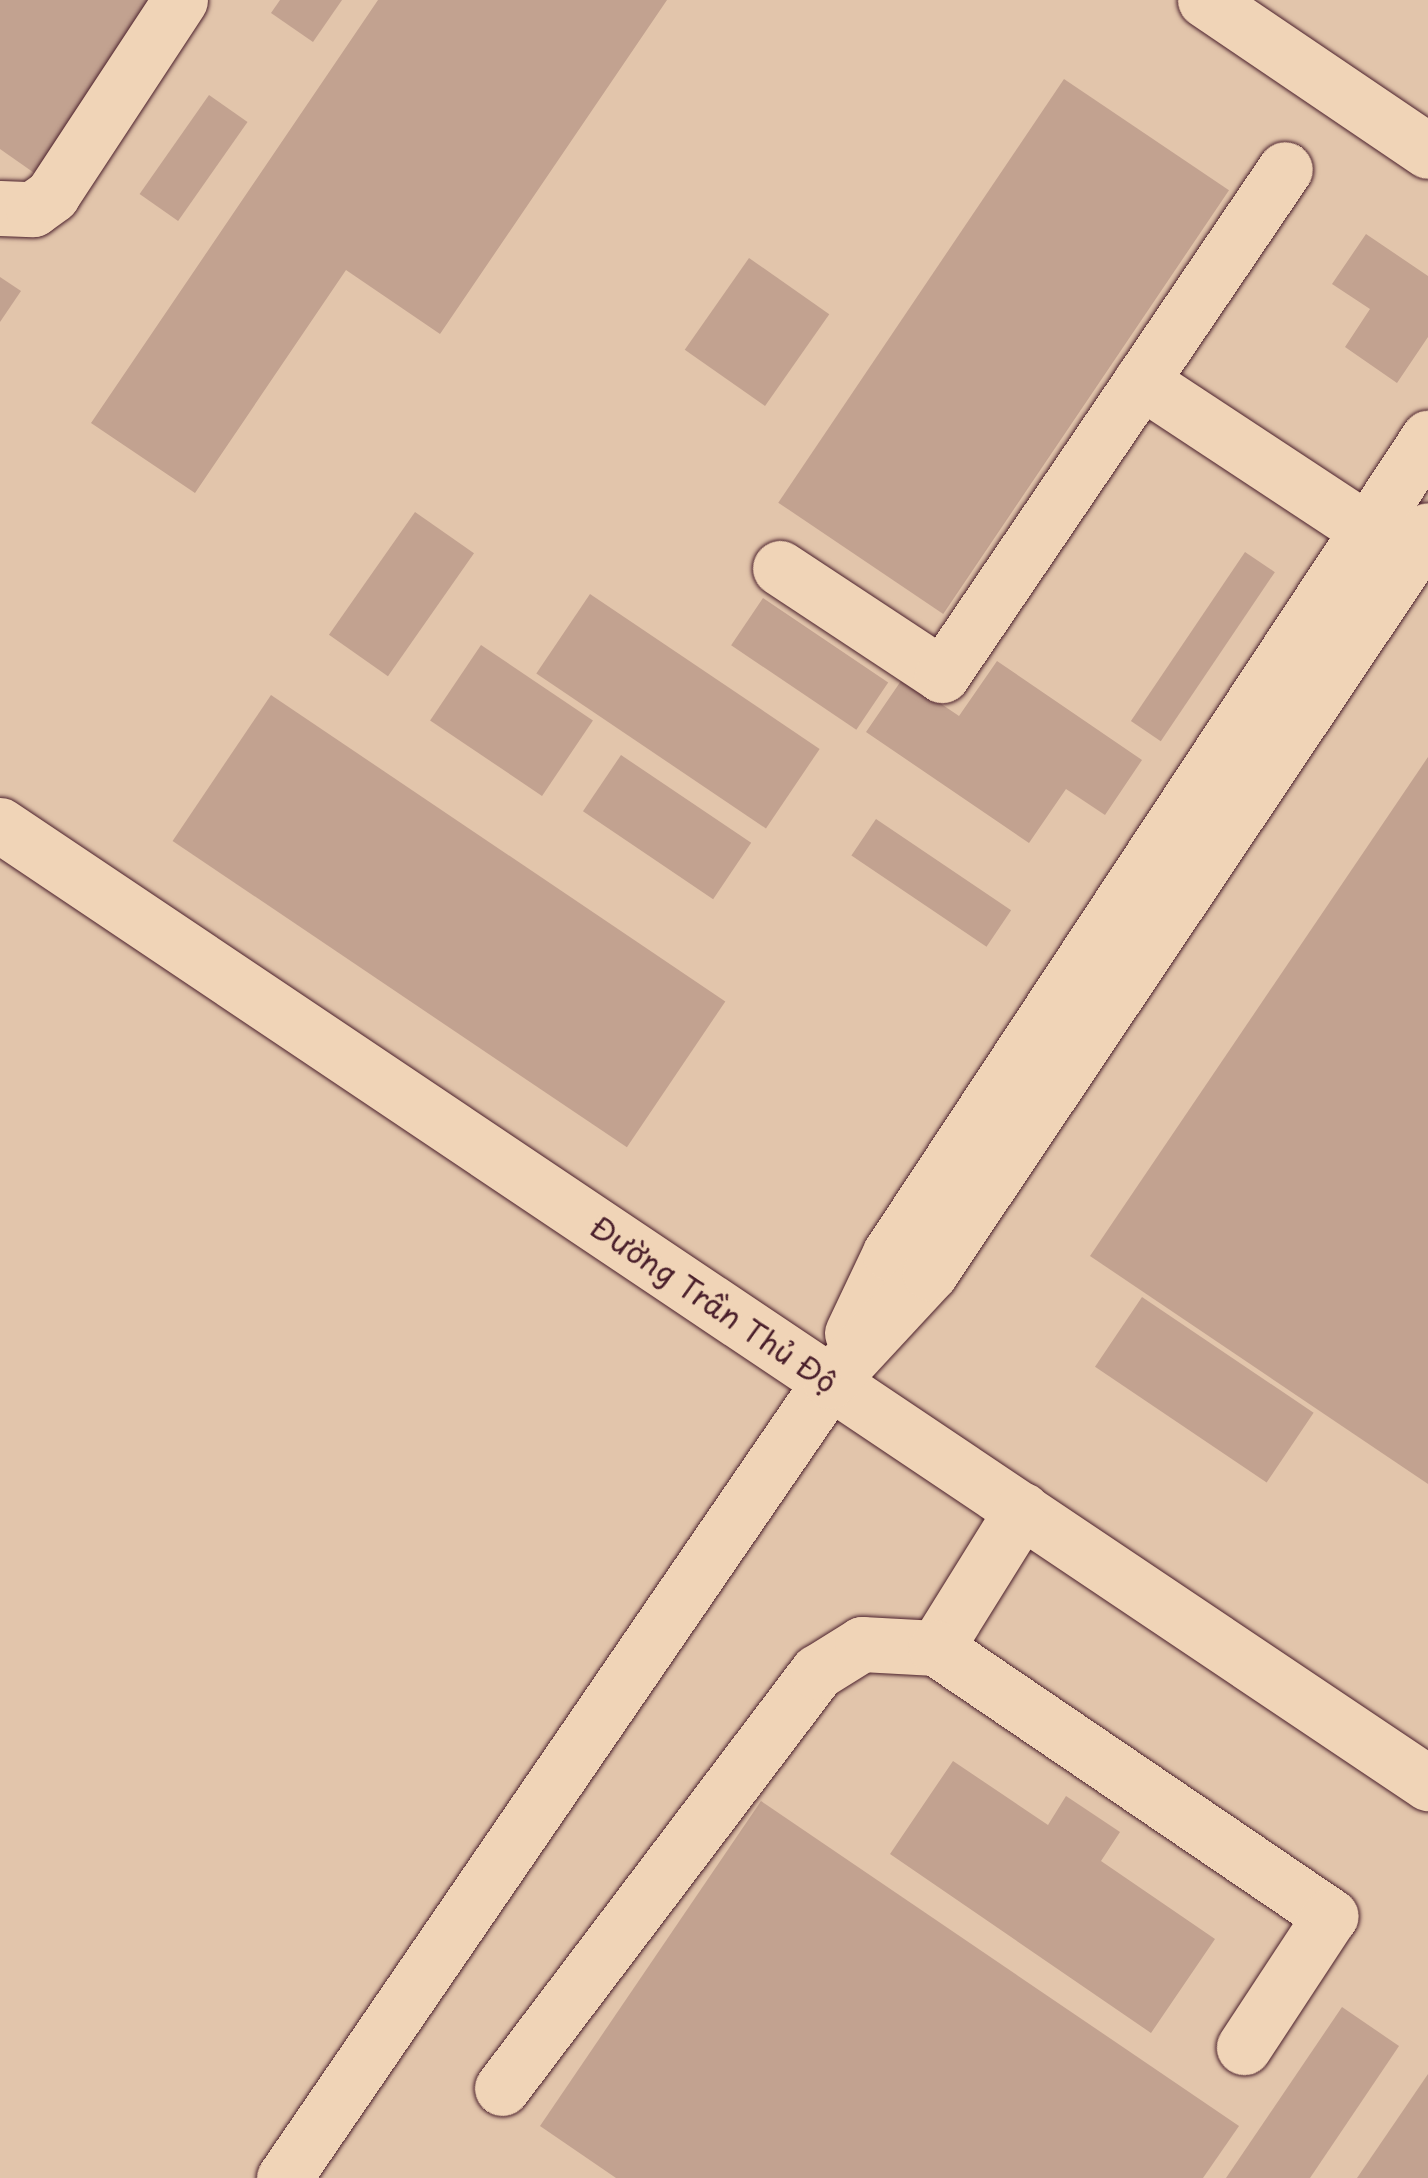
<!DOCTYPE html>
<html>
<head>
<meta charset="utf-8">
<style>
	body { margin:0 }
	#map { position:relative; width:1428px; height:2178px; overflow:hidden; background:#f0d4b7; font-family:"Playpen Sans",sans-serif }
	div>[style] { position:absolute }
	[style*='--x'] { left:calc(var(--x)*1px); top:calc(var(--y)*1px); width:calc(var(--w)*1px); rotate:calc(var(--a)*1deg) }
	.built>* { inset:0; background:#e2c5ab; transform-origin:0 0 }
	.building>* { inset:0; background:#c2a290; transform-origin:0 0 }
	.roads { filter:drop-shadow(0 0 2px #4a1f2b) drop-shadow(0 0 2px #4a1f2b) }
	.minor>* { height:55px; margin:-27.5px; padding:0 27.5px; transform-origin:27.5px; border-radius:27.5px; background:#f0d4b7 }
	span { translate:-50% -50%; white-space:nowrap; text-align:center; line-height:1.15; -webkit-text-stroke:8px #f0d4b7; paint-order:stroke }
	.street-label { font-size:30px; color:#4a1f2b }
</style>
</head>
<body>
<div id="map">
	<div class="built">
		<i style="left:0;top:0;width:1428px;height:2178px"></i>
	</div>
	<div class="building">
		<i style="clip-path:polygon(0 0,161px 0,40px 177px,0 149px)"></i>
		<i style="clip-path:polygon(280px 0,342px 0,313px 42px,271px 13px)"></i>
		<i style="clip-path:polygon(378px 0,667px 0,440px 334px,346px 270px,195px 493px,91px 423px)"></i>
		<i style="left:1064px;top:79px;width:199px;height:511px;rotate:34deg"></i>
		<i style="left:209px;top:95px;width:47px;height:121px;rotate:35deg"></i>
		<i style="clip-path:polygon(1366px 234px,1428px 276px,1428px 337px,1397px 383px,1345px 347px,1370px 309px,1332px 284px)"></i>
		<i style="left:749px;top:258px;width:98px;height:112px;rotate:35deg"></i>
		<i style="clip-path:polygon(0 277px,21px 291px,0 322px)"></i>
		<i style="left:415px;top:512px;width:72px;height:150px;rotate:35deg"></i>
		<i style="left:1245px;top:552px;width:36px;height:204px;rotate:34deg"></i>
		<i style="left:590px;top:594px;width:277px;height:96px;rotate:34deg"></i>
		<i style="left:763px;top:598px;width:151px;height:57px;rotate:34deg"></i>
		<i style="left:481px;top:645px;width:135px;height:91px;rotate:34deg"></i>
		<i style="clip-path:polygon(997px 661px,1142px 760px,1105px 815px,1066px 789px,1029px 843px,866px 732px,903px 678px,959px 716px)"></i>
		<i style="left:271px;top:695px;width:548px;height:176px;rotate:34deg"></i>
		<i style="left:621px;top:755px;width:157px;height:68px;rotate:34deg"></i>
		<i style="clip-path:polygon(1428px 757px,1428px 1484px,1090px 1256px)"></i>
		<i style="left:876px;top:819px;width:163px;height:44px;rotate:34deg"></i>
		<i style="left:1142px;top:1297px;width:207px;height:84px;rotate:34deg"></i>
		<i style="clip-path:polygon(953px 1761px,1048px 1825px,1066px 1796px,1120px 1832px,1101px 1861px,1215px 1939px,1151px 2033px,890px 1854px)"></i>
		<i style="clip-path:polygon(761px 1801px,1239px 2126px,1203px 2178px,616px 2178px,540px 2126px)"></i>
		<i style="clip-path:polygon(1342px 2007px,1399px 2046px,1310px 2178px,1226px 2178px)"></i>
		<i style="clip-path:polygon(1428px 2074px,1428px 2178px,1357px 2178px)"></i>
	</div>
	<div class="roads">
		<div class="minor">
			<i style="--x:1205;--y:0;--w:269;--a:34.1"></i>
			<i style="--x:0;--y:208;--w:33;--a:2"></i>
			<i style="--x:33;--y:209;--w:24;--a:-36"></i>
			<i style="--x:52;--y:195;--w:233;--a:-56.7"></i>
			<i style="--x:1141;--y:381;--w:271;--a:33.4"></i>
			<i style="--x:780;--y:568;--w:194;--a:33.4"></i>
			<i style="--x:942;--y:675;--w:611;--a:-55.87"></i>
			<i style="--x:0;--y:825;--w:1720;--a:33.86"></i>
			<i style="--x:852;--y:1333;--w:89;--a:-64.6"></i>
			<i style="--x:890;--y:1253;--w:977;--a:-56.57"></i>
			<i style="--x:936;--y:1648;--w:163;--a:-58.1"></i>
			<i style="--x:502;--y:2088;--w:522;--a:-52.87"></i>
			<i style="--x:817;--y:1672;--w:53;--a:-31.9"></i>
			<i style="--x:862;--y:1644;--w:74;--a:3.1"></i>
			<i style="--x:936;--y:1648;--w:477;--a:34.2"></i>
			<i style="--x:1330;--y:1916;--w:157;--a:123.3"></i>
			<i style="--x:284;--y:2178;--w:966;--a:-55.59"></i>
			<i style="--x:830;--y:1381;--w:147;--a:-47.2"></i>
			<i style="--x:930;--y:1273;--w:894;--a:-56.17"></i>
		</div>
	</div>
	<div class="street-label">
		<span style="left:714px;top:1304px;rotate:34deg">Đường Trần Thủ Độ</span>
	</div>
</div>
</body>
</html>
